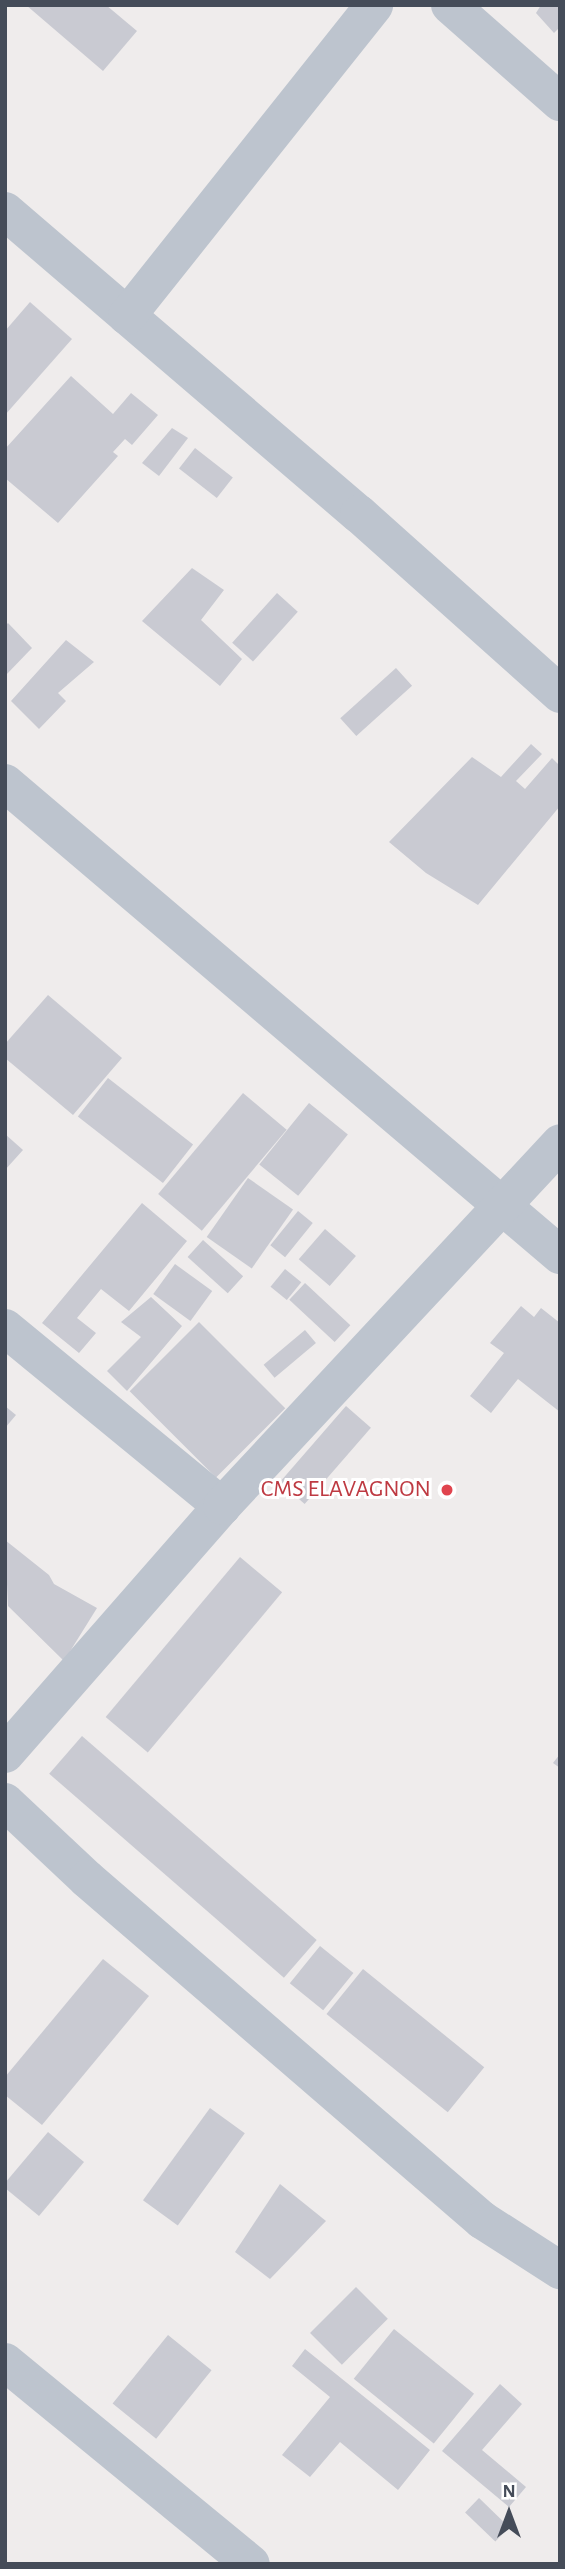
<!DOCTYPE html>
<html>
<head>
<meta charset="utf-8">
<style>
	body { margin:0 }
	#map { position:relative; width:565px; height:2569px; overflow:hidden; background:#efecec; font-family:"Alegreya Sans",sans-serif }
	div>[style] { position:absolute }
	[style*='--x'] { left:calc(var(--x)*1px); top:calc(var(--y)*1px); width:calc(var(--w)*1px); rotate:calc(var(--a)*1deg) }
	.building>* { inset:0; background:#c9cad2; transform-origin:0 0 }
	.street>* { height:38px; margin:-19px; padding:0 19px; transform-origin:19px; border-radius:19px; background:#bdc4ce }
	.dots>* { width:19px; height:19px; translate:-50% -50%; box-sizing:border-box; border:4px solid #fff; border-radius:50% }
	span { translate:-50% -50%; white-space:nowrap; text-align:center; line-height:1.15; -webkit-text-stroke:6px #fff; paint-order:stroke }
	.health-label { font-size:24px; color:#be3a42 }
	.right { translate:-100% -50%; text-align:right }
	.frame { position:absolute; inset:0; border:7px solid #454c59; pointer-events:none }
	.north { position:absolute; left:474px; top:2478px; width:70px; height:70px; -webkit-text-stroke:5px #fff; paint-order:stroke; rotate:0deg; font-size:19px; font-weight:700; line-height:28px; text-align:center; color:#454c59 }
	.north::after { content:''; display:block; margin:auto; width:24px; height:32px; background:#454c59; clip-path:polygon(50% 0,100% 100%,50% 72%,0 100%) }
</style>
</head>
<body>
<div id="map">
	<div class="building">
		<i style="clip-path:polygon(26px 5px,106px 5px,137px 31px,103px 71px)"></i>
		<i style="clip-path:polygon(541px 5px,560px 5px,560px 27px,554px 33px,536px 13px)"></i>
		<i style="clip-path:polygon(30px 302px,72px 339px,5px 415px,5px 331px)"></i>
		<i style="clip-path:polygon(71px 376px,113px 414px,131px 393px,158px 415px,132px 445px,125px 439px,113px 452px,118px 456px,58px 523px,5px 478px,5px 449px)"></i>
		<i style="clip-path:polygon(172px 428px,188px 438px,159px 476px,142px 463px)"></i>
		<i style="left:195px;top:448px;width:48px;height:26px;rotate:38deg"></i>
		<i style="clip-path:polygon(192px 568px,224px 590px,201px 620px,242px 659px,220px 686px,142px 621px)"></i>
		<i style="left:277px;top:593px;width:28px;height:67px;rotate:42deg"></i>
		<i style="clip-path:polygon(8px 623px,32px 648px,5px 676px,5px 626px)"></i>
		<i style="clip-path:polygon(66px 640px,94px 662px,58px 693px,66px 701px,39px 729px,11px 701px)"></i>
		<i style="left:396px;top:668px;width:24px;height:75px;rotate:48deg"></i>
		<i style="clip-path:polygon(531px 744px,542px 754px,516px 781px,525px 789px,552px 758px,560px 766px,560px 806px,478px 905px,426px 873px,389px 842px,472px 757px,501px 777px)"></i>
		<i style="clip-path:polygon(48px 995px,122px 1058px,73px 1115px,5px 1058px,5px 1044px)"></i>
		<i style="left:108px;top:1078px;width:108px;height:49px;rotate:38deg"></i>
		<i style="left:243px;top:1093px;width:57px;height:132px;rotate:40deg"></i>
		<i style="left:309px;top:1103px;width:50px;height:79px;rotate:39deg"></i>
		<i style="clip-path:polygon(5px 1134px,23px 1150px,5px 1170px)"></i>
		<i style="left:248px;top:1178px;width:55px;height:72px;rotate:35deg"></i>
		<i style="clip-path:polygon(142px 1203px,187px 1241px,129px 1311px,101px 1289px,77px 1318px,96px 1333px,79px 1353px,42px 1323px)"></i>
		<i style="left:298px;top:1211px;width:19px;height:44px;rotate:39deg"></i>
		<i style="left:325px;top:1229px;width:41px;height:40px;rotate:41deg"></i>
		<i style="left:203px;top:1240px;width:54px;height:23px;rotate:42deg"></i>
		<i style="left:175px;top:1264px;width:46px;height:37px;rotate:36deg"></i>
		<i style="left:285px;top:1269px;width:21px;height:23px;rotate:39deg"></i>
		<i style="left:305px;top:1283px;width:62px;height:23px;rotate:43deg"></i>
		<i style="clip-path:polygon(151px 1297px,182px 1326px,127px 1391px,107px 1371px,141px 1337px,121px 1322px)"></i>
		<i style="clip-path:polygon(521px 1306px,534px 1317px,541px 1308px,560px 1323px,560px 1412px,518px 1379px,491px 1413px,470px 1396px,504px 1353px,490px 1343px)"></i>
		<i style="left:199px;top:1322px;width:122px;height:98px;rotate:45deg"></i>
		<i style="left:305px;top:1330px;width:17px;height:54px;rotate:50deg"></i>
		<i style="clip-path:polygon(5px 1406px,16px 1415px,5px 1428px)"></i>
		<i style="left:346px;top:1406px;width:33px;height:101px;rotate:41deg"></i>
		<i style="clip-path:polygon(5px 1540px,49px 1575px,54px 1584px,97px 1608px,64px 1661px,8px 1606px)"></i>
		<i style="left:240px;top:1557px;width:55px;height:209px;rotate:40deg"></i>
		<i style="left:82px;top:1736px;width:311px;height:50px;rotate:41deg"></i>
		<i style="clip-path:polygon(560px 1754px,560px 1768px,553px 1763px)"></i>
		<i style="left:320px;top:1946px;width:43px;height:48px;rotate:39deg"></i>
		<i style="clip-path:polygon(103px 1959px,149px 1996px,42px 2125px,5px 2095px,5px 2077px)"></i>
		<i style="left:363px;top:1969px;width:156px;height:58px;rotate:39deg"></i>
		<i style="left:210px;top:2108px;width:43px;height:114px;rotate:36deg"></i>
		<i style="clip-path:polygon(48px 2132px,84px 2162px,39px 2216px,5px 2188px,5px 2183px)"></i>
		<i style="clip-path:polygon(280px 2184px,326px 2221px,270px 2279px,235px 2252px)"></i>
		<i style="left:356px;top:2287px;width:45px;height:65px;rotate:45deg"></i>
		<i style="left:394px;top:2329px;width:103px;height:64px;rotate:39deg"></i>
		<i style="left:168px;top:2335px;width:56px;height:88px;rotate:39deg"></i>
		<i style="clip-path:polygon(305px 2349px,430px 2450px,398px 2490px,340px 2442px,310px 2477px,282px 2455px,330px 2397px,292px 2366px)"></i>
		<i style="clip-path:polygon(500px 2384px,522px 2404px,482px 2450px,526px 2487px,509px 2507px,442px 2451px)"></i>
		<i style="left:479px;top:2498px;width:42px;height:20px;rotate:44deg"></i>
	</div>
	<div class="street">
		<i style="--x:450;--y:5;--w:147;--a:41.4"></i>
		<i style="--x:5;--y:211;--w:466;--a:40.6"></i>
		<i style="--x:359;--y:514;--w:270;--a:41.8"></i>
		<i style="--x:127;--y:316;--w:397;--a:-51.5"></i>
		<i style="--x:5;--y:783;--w:729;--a:40.38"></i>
		<i style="--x:5;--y:1328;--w:281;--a:39.4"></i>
		<i style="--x:5;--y:1754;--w:330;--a:-48.8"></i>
		<i style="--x:222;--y:1506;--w:496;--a:-47"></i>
		<i style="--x:5;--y:1802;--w:112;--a:43.2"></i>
		<i style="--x:87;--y:1879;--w:522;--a:40.8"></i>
		<i style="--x:482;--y:2220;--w:93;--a:32.7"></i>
		<i style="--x:5;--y:2362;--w:318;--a:39.4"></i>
	</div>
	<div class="dots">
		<i style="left:447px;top:1490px;background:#e0444e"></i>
	</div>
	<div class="health-label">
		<span class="right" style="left:431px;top:1490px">CMS ELAVAGNON</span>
	</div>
	<div class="frame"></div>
	<div class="north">N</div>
</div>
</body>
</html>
